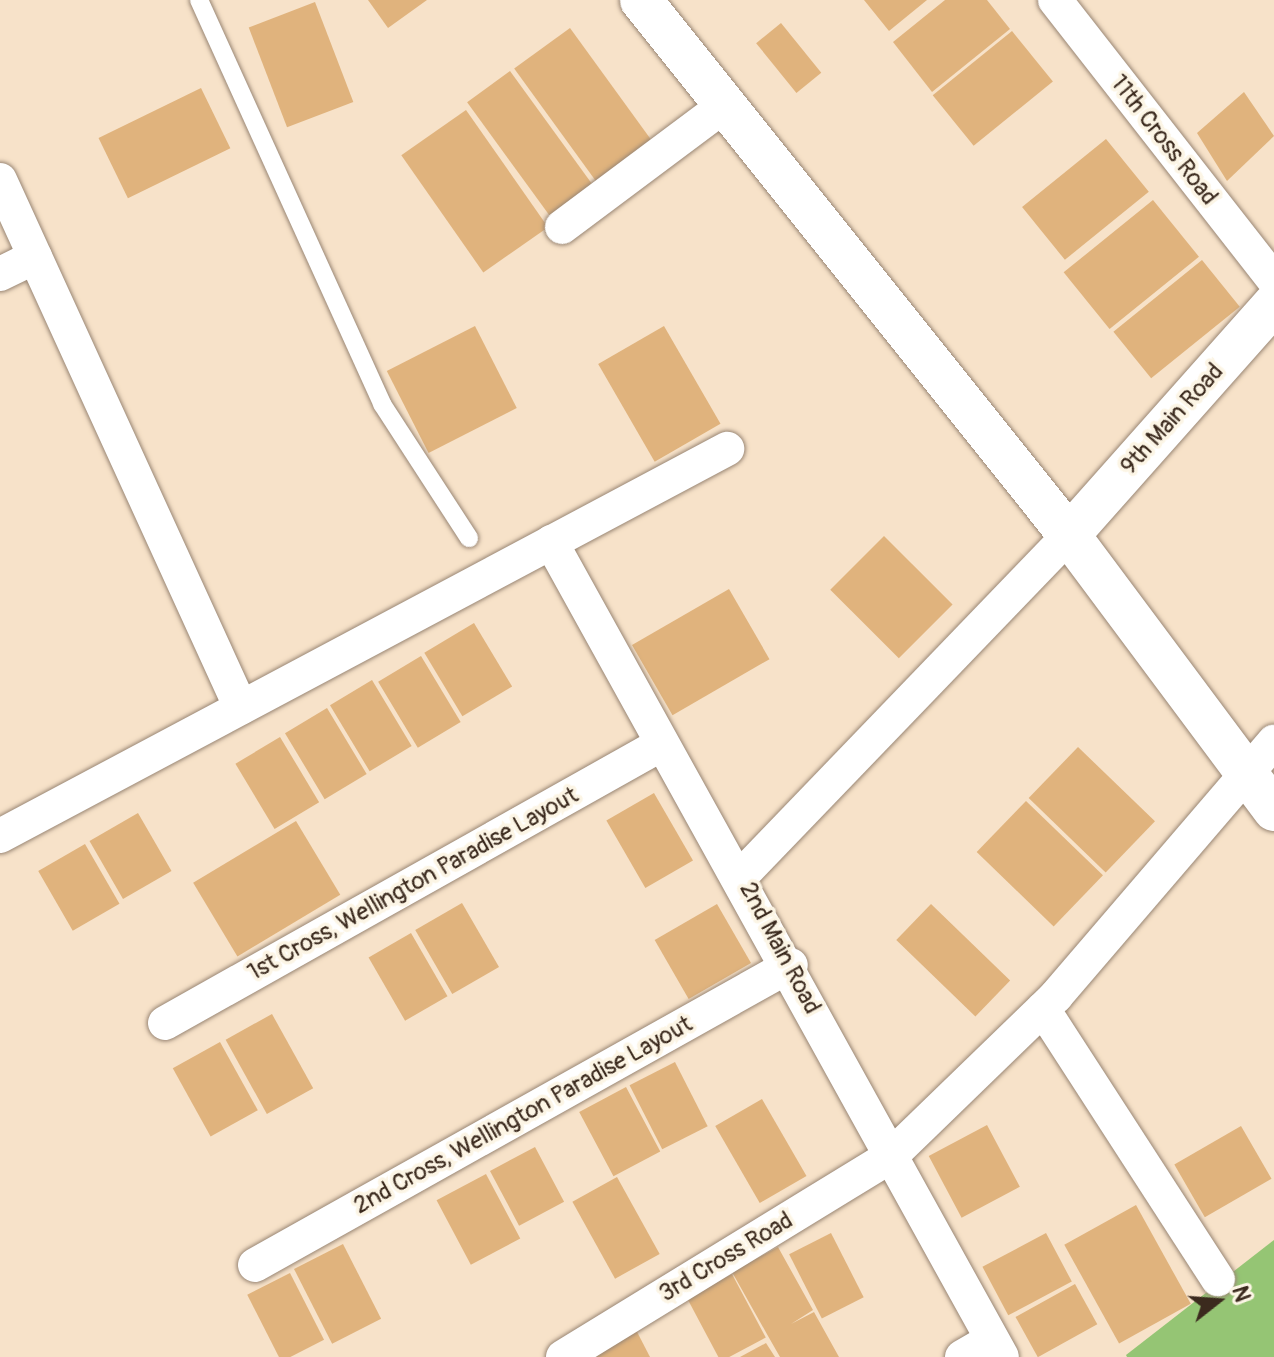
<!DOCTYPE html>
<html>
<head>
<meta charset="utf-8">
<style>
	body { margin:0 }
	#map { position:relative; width:1274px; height:1357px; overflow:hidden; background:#f7e2c9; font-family:Pangolin,sans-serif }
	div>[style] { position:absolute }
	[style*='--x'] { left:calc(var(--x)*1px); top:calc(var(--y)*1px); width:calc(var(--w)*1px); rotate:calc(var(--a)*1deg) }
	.green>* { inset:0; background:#95c574 }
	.building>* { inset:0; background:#e0b37d; transform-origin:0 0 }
	.roads { filter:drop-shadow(0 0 2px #998674) drop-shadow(0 0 2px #998674) }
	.service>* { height:18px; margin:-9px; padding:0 9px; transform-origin:9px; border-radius:9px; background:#fff }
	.minor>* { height:34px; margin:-17px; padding:0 17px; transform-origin:17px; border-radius:17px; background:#fff }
	.tertiary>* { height:42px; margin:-21px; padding:0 21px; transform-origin:21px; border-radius:21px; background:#fff }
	span { translate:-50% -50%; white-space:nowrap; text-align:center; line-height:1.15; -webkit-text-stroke:7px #fcf5e5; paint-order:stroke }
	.street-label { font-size:24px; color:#3b2a1e }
	.north { position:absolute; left:1178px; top:1261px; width:80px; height:80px; -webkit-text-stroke:6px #fcf5e5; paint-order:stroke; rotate:73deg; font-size:22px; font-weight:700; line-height:32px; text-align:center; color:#3b2a1e }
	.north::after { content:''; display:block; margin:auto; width:28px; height:36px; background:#3b2a1e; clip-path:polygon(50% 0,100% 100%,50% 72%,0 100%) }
</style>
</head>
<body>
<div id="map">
	<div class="green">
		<i style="clip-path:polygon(1274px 1240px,1274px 1357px,1127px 1357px,1126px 1355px)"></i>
	</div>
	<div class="building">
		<i style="clip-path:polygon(368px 0,427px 0,388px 28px)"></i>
		<i style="clip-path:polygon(864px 0,927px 0,889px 31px)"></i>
		<i style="clip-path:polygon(945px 0,987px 0,1010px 29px,932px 92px,893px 42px)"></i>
		<i style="left:315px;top:2px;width:107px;height:71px;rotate:69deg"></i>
		<i style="left:781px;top:23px;width:64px;height:32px;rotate:51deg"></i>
		<i style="left:570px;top:28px;width:142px;height:69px;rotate:54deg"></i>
		<i style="left:1012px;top:31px;width:65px;height:102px;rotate:51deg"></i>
		<i style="left:510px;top:71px;width:143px;height:53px;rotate:54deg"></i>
		<i style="left:201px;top:88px;width:67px;height:114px;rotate:64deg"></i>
		<i style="clip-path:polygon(1244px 92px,1274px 136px,1227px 181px,1197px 133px)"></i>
		<i style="left:466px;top:110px;width:143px;height:79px;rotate:55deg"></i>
		<i style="left:1106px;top:139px;width:68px;height:108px;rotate:51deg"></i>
		<i style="left:1153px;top:200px;width:73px;height:115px;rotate:51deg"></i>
		<i style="left:1202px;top:260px;width:60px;height:114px;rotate:51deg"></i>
		<i style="left:475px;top:326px;width:92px;height:99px;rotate:63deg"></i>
		<i style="left:664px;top:326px;width:113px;height:76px;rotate:60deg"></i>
		<i style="left:884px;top:536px;width:97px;height:76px;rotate:45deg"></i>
		<i style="left:729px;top:589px;width:81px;height:112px;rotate:60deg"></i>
		<i style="left:474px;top:623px;width:74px;height:58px;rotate:59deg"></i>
		<i style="left:421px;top:656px;width:77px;height:50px;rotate:59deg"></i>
		<i style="left:372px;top:680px;width:77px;height:49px;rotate:59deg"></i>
		<i style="left:327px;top:708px;width:77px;height:49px;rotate:59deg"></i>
		<i style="left:280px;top:737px;width:76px;height:52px;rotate:59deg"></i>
		<i style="left:1078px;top:747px;width:107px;height:71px;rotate:44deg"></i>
		<i style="left:654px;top:793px;width:78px;height:55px;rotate:60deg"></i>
		<i style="left:1026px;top:801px;width:107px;height:71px;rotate:44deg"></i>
		<i style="left:138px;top:813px;width:67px;height:56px;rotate:60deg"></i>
		<i style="left:296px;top:821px;width:86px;height:120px;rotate:59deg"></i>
		<i style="left:85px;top:844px;width:69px;height:54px;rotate:60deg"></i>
		<i style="left:462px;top:903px;width:74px;height:54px;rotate:60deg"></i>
		<i style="left:717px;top:904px;width:68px;height:72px;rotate:60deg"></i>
		<i style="left:931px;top:904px;width:110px;height:50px;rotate:44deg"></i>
		<i style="left:411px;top:933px;width:73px;height:49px;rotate:60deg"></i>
		<i style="left:272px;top:1014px;width:85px;height:53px;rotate:61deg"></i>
		<i style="left:220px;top:1042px;width:78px;height:54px;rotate:61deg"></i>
		<i style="left:675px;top:1062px;width:72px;height:51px;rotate:63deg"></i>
		<i style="left:626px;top:1087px;width:73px;height:53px;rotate:62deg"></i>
		<i style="left:762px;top:1099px;width:89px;height:54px;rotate:60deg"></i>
		<i style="left:987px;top:1125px;width:70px;height:66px;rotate:62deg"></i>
		<i style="left:1241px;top:1126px;width:61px;height:77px;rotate:60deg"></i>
		<i style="left:535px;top:1147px;width:62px;height:51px;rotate:62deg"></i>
		<i style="left:486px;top:1174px;width:73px;height:56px;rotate:62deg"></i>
		<i style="left:617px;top:1177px;width:88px;height:51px;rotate:61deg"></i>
		<i style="left:1136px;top:1205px;width:113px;height:82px;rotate:61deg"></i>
		<i style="left:831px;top:1233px;width:72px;height:47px;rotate:63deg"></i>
		<i style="left:1046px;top:1233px;width:55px;height:72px;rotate:62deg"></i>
		<i style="left:343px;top:1244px;width:84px;height:55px;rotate:63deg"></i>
		<i style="clip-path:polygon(778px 1247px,813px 1310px,791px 1324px,814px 1312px,839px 1357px,780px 1357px,768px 1336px,732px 1272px)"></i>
		<i style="left:290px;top:1273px;width:75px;height:48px;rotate:63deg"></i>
		<i style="left:732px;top:1274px;width:72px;height:51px;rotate:62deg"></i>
		<i style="left:1075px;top:1284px;width:46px;height:68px;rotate:61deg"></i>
		<i style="clip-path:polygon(634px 1326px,650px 1357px,591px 1357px)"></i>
		<i style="clip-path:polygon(766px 1343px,775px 1357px,740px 1357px)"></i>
	</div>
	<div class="roads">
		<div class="service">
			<i style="--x:199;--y:0;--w:444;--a:65.6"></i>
			<i style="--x:382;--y:404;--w:160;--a:57"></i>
		</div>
		<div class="minor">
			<i style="--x:1055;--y:0;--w:355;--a:52"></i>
			<i style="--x:0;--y:180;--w:580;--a:65.47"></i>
			<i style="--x:562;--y:227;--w:204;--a:-36.8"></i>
			<i style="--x:0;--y:274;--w:39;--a:-26"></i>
			<i style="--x:551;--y:542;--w:931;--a:61.04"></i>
			<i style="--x:0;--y:836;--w:824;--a:-28.03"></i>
			<i style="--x:741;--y:876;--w:473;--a:-46.1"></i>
			<i style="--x:1043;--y:1009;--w:322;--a:57.1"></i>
			<i style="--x:165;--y:1023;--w:568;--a:-29.32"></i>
			<i style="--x:255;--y:1265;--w:614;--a:-29.24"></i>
			<i style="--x:563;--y:1357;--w:383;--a:-31.5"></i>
			<i style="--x:890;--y:1157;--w:231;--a:-44.1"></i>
			<i style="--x:1056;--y:996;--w:335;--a:-49.4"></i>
			<i style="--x:962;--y:1357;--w:34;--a:-30"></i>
		</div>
		<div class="tertiary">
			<i style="--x:641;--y:0;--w:685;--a:51.34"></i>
			<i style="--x:1069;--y:535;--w:343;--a:53.3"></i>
			<i style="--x:1069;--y:535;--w:309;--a:-48.4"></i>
		</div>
	</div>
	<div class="street-label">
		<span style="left:1164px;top:140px;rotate:52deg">11th Cross Road</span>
		<span style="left:1172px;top:419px;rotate:-48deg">9th Main Road</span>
		<span style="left:413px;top:884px;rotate:-29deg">1st Cross, Wellington Paradise Layout</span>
		<span style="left:780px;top:948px;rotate:62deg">2nd Main Road</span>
		<span style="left:523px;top:1115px;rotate:-29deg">2nd Cross, Wellington Paradise Layout</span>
		<span style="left:726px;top:1257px;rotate:-31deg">3rd Cross Road</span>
	</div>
	<div class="north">N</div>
</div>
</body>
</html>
